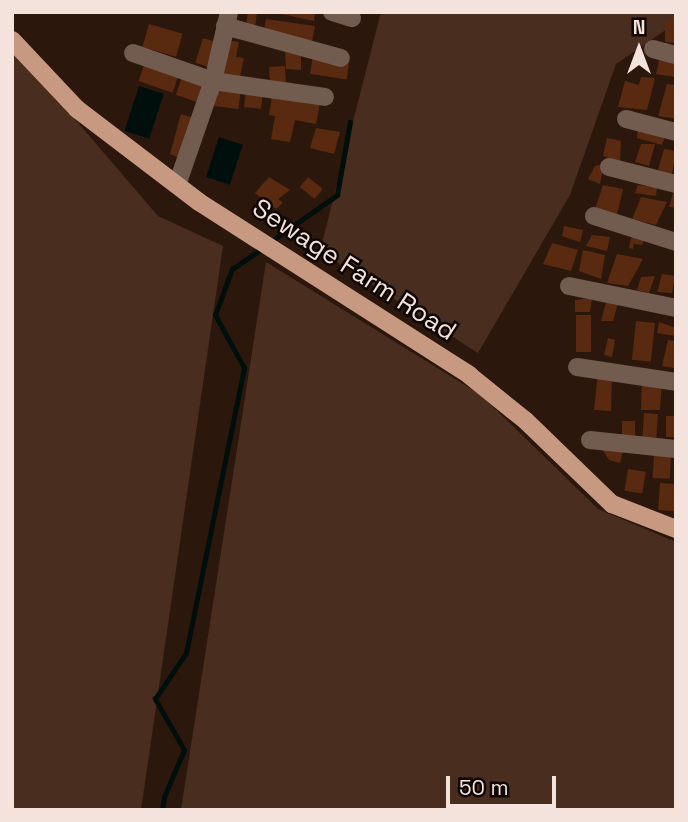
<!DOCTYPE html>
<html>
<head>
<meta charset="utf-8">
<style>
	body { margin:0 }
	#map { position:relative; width:688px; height:822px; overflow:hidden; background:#2c170c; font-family:"Space Grotesk",sans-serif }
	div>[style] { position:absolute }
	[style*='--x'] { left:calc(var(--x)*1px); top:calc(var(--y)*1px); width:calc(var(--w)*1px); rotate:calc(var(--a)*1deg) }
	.green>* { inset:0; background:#492d1e }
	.water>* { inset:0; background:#000f0c; transform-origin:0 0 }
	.stream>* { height:4.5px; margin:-2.25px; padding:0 2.25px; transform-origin:2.25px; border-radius:2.25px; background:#000f0c }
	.building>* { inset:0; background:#592a0f; transform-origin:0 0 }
	.minor>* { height:18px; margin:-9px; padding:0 9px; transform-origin:9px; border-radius:9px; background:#725b4f }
	.major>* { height:18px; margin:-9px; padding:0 9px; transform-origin:9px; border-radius:9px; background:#c89981 }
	span { translate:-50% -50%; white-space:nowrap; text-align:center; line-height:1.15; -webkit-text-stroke:5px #0e0603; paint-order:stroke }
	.street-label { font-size:26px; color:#f3e3dc }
	.frame { position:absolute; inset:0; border:14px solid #f3e3dc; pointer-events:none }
	.north { position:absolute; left:604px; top:14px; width:70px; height:70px; -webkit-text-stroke:5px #0e0603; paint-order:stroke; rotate:0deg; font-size:19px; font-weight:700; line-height:28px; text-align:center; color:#f3e3dc }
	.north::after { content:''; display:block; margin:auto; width:24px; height:32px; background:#f3e3dc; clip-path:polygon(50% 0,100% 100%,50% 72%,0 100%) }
	.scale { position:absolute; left:446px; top:776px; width:110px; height:32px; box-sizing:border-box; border:4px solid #f3e3dc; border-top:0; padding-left:9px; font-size:21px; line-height:24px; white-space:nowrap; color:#f3e3dc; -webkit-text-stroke:5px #0e0603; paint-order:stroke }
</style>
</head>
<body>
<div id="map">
	<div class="green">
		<i style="clip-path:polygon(381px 12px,676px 12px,676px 23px,616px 64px,570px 195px,478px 353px,320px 251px)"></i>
		<i style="clip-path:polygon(12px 46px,158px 216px,223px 246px,141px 810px,12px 810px)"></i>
		<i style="clip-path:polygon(266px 262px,481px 395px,598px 509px,676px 542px,676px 810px,181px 810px)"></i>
	</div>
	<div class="water">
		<i style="left:139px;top:86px;width:26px;height:47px;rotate:18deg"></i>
		<i style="left:219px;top:137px;width:25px;height:42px;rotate:18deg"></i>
	</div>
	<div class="stream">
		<i style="--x:270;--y:242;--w:82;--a:-35"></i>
		<i style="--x:337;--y:195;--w:74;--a:-79.9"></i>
		<i style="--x:162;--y:810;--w:13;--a:-81"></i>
		<i style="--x:164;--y:797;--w:51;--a:-66.9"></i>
		<i style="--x:184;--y:750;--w:59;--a:-119.6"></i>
		<i style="--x:155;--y:699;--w:55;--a:-56"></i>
		<i style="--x:186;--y:653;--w:291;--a:-78.5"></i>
		<i style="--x:244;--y:368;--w:60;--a:-118.7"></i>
		<i style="--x:215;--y:315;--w:49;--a:-69.7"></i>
		<i style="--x:232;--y:269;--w:37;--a:-34"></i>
	</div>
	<div class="building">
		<i style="clip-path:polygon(248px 12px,257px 12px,255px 27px,246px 25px)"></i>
		<i style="clip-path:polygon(272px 12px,315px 12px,314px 21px)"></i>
		<i style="clip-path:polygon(676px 15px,676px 43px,665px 42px,665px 21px)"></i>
		<i style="clip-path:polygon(266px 19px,315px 26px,312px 42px,264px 31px)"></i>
		<i style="left:149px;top:24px;width:35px;height:24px;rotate:16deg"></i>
		<i style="left:203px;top:38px;width:17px;height:26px;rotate:17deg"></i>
		<i style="clip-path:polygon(225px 40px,239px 42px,236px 57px,244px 58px,239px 81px,223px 78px,227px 56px)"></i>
		<i style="clip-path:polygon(285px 49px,301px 50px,301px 70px,286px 69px)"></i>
		<i style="left:313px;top:55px;width:37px;height:19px;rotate:9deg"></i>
		<i style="clip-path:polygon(659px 60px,676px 62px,675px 77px,656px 74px)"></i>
		<i style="left:145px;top:62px;width:36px;height:20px;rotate:19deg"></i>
		<i style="left:285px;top:66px;width:19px;height:16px;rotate:87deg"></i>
		<i style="left:183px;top:74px;width:28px;height:22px;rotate:19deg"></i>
		<i style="clip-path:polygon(641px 77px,655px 78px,647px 110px,618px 107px,625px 81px,639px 85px)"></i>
		<i style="clip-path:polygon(667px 84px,676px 85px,676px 119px,658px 116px)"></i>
		<i style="left:215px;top:86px;width:26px;height:20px;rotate:7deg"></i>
		<i style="left:246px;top:91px;width:17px;height:16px;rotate:7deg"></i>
		<i style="clip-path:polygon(272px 96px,320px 103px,316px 124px,295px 120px,290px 142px,271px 139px,275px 116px,269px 115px)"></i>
		<i style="clip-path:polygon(181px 114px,197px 119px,182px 159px,170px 154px)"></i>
		<i style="clip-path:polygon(638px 126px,666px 133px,662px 145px,637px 138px)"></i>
		<i style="clip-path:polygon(316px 128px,340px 132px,334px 154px,310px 148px)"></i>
		<i style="clip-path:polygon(607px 138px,621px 141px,620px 161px,603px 156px)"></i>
		<i style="clip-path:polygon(641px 144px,655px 144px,649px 166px,635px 162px)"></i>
		<i style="clip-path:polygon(664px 149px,676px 151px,672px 174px,658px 170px)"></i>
		<i style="clip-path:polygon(604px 164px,600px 184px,588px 179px,595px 166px)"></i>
		<i style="clip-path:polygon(269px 177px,290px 190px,278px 199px,283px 203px,276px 209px,255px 193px)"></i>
		<i style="left:308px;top:177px;width:19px;height:13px;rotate:39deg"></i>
		<i style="clip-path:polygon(603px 185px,623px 189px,617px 215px,595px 209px)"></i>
		<i style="clip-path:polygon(638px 185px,657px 187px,656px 196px,635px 193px)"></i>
		<i style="clip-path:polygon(675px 186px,676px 187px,676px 208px,669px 207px)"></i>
		<i style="clip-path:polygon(641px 197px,667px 202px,656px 225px,632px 219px)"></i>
		<i style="clip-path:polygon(564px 226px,583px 230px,580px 242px,562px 236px)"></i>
		<i style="clip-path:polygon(632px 234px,643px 234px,643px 245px,634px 244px,633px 249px,629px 248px)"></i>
		<i style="clip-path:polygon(592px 235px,610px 237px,607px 251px,586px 246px)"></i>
		<i style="clip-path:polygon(552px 243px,578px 250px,571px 271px,543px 264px)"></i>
		<i style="clip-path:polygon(583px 250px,605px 255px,601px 279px,579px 271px)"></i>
		<i style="clip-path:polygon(617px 254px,643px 259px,628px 286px,607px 283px)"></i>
		<i style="clip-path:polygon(662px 274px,675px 276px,672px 293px,657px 292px)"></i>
		<i style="clip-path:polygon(655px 276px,649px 293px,637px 290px,641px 277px)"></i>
		<i style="clip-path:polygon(592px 298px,590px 312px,575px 312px,575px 300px)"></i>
		<i style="clip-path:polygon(606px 302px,618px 303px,613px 321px,601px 321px)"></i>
		<i style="left:576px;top:315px;width:15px;height:37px"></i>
		<i style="left:636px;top:321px;width:19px;height:39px;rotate:6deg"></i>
		<i style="clip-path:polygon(659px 322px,676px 328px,675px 336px,657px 333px)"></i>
		<i style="clip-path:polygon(608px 338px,615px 340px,612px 357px,604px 355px)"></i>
		<i style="clip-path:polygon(668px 340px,676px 341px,674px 368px,662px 366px)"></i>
		<i style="clip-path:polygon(598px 373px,612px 374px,611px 411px,594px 410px)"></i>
		<i style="clip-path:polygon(642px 380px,662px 383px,660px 410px,641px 410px)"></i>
		<i style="left:644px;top:413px;width:14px;height:24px;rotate:4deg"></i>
		<i style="left:666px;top:416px;width:10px;height:21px"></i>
		<i style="left:622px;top:421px;width:13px;height:15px"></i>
		<i style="clip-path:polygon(599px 444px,624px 447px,620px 463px,609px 460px)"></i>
		<i style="left:654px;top:454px;width:17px;height:24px;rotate:3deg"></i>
		<i style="left:628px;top:469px;width:18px;height:22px;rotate:9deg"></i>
		<i style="left:660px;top:483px;width:16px;height:27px;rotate:4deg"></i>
	</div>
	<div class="minor">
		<i style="--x:332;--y:12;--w:21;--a:17"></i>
		<i style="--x:225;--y:26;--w:120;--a:15.4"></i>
		<i style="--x:653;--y:49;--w:24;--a:15"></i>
		<i style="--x:133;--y:53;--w:85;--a:19.3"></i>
		<i style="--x:213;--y:81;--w:113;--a:8.1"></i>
		<i style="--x:626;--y:119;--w:52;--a:14.6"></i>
		<i style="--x:609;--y:167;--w:69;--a:14.2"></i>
		<i style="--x:177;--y:185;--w:110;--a:-70.9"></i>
		<i style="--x:213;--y:81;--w:71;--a:-76.9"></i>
		<i style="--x:594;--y:216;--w:86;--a:17.6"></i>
		<i style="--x:569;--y:286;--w:109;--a:11.6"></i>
		<i style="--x:577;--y:367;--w:100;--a:8.6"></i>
		<i style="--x:590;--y:440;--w:86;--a:6"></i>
	</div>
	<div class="major">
		<i style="--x:12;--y:40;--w:95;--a:46.7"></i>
		<i style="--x:77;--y:109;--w:153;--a:37.3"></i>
		<i style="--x:199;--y:202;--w:321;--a:32.6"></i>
		<i style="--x:469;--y:375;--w:73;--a:38.9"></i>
		<i style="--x:526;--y:421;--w:120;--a:44"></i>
		<i style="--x:612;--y:504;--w:69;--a:21.3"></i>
	</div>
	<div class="street-label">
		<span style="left:354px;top:270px;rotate:33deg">Sewage Farm Road</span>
	</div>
	<div class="frame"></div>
	<div class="north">N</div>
	<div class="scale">50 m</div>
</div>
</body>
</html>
